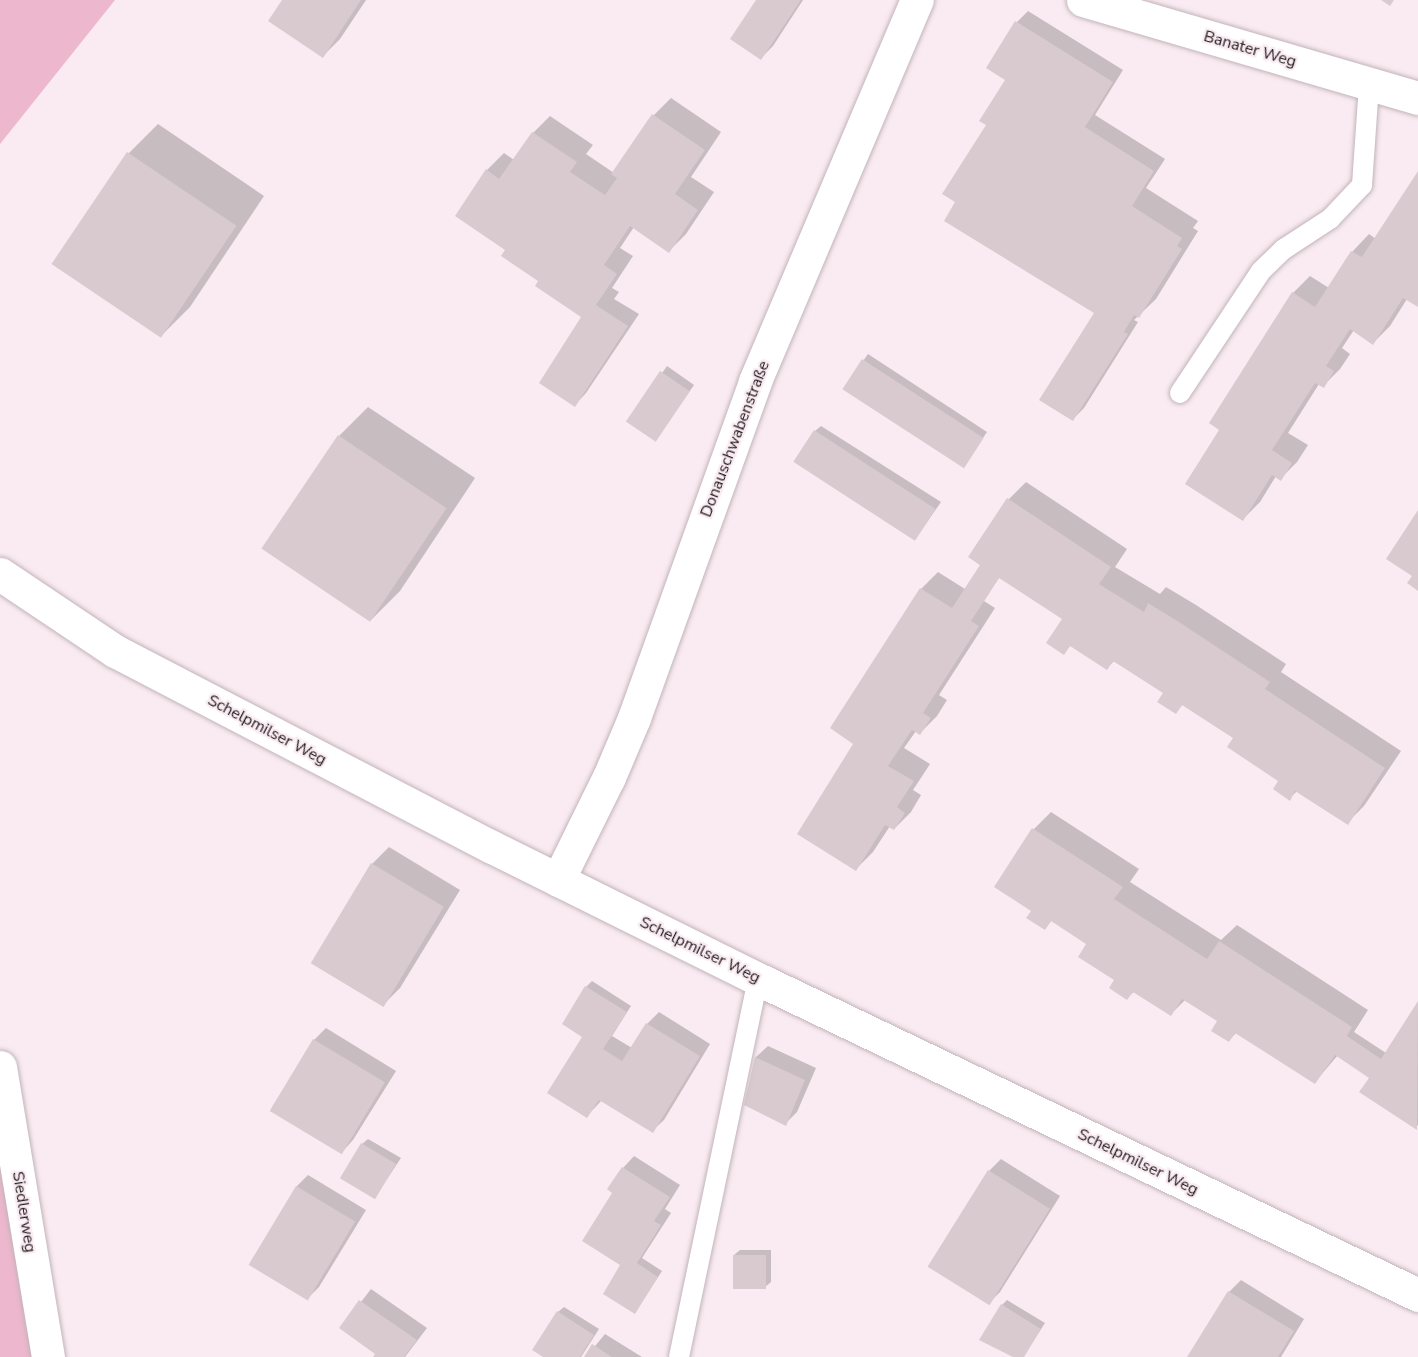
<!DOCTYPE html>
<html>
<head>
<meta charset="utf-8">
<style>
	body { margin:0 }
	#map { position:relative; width:1418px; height:1357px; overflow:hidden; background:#f9ebf1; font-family:"Nunito Sans",sans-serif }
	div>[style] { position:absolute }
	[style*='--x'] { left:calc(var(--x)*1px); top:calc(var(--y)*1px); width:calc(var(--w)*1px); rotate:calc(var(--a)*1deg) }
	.green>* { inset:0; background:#edb7cd }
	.shadow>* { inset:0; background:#0003; transform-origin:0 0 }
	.building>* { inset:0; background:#d8cacf; transform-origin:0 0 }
	.roads { filter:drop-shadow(0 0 2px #c2b4b9) drop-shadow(0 0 2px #c2b4b9) }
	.lane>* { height:20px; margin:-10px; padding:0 10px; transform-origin:10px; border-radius:10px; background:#fff }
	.street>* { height:33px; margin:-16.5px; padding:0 16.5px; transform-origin:16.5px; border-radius:16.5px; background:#fff }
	span { translate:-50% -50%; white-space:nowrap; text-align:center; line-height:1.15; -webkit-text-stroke:4.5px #f9ebf1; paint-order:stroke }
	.street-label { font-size:16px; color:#1f1a1c }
</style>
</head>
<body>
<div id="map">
	<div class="green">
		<i style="clip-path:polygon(0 0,115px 0,0 144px)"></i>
		<i style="clip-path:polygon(0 1153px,33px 1357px,0 1357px)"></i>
	</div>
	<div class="shadow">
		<i style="clip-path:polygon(284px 0,366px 0,340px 39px,323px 56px)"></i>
		<i style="clip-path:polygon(757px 0,803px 0,773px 46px,761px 58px)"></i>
		<i style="clip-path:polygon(1028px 11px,1123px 70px,1095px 115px,1165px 159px,1146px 188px,1198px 221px,1193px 228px,1198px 231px,1156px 299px,1134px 320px,1138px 322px,1084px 408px,1073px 419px,1096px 313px,957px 201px,1007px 79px,1017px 22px)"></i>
		<i style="clip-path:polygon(671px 98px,721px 132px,691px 177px,714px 192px,686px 234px,669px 251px,634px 227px,620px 248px,633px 256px,612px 288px,619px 292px,614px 299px,639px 314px,586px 393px,575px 405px,583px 317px,507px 250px,487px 170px,504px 153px,514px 160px,533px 133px,550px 116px,593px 145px,586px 154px,614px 173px,654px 115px)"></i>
		<i style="clip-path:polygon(158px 124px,264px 196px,190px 307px,161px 336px,129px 153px)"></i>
		<i style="clip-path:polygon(1418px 174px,1418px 305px,1407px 299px,1390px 326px,1373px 343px,1354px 330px,1342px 348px,1350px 354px,1340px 369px,1323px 386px,1319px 384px,1288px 433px,1308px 445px,1297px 462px,1280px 479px,1276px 476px,1260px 502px,1243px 519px,1221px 430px,1293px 293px,1310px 276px,1329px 288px,1352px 252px,1369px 234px,1376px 239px)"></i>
		<i style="clip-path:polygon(868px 354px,987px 432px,968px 460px,844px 388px)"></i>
		<i style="left:667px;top:366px;width:33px;height:67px;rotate:35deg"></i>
		<i style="clip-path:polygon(368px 407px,475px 478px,400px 591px,371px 620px,339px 436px)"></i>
		<i style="clip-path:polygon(821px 426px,941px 502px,916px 538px,815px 431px)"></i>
		<i style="clip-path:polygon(1026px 482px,1127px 549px,1115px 567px,1160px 594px,1166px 587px,1196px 605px,1286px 664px,1281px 672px,1401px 751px,1364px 806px,1347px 823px,1298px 790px,1289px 799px,1280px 780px,1235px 738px,1183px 704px,1176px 712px,1165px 693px,1115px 660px,1107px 668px,1071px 645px,1063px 653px,1064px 619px,1000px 576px,984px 601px,995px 608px,939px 695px,947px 700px,937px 716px,920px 733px,916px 731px,904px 748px,930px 764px,913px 790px,921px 795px,911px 812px,894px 829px,890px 826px,873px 852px,856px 869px,856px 743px,921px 589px,938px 572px,965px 589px,981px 566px,970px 557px,1009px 499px)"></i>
		<i style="clip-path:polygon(1051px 812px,1139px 869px,1130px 882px,1221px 940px,1237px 925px,1368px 1010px,1354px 1032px,1386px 1053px,1418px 1003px,1418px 1126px,1371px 1077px,1338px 1055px,1315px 1082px,1237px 1032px,1229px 1040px,1219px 1021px,1186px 999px,1171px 1014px,1135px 991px,1127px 998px,1088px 943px,1052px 920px,1045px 928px,1033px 910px,1034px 829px)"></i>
		<i style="clip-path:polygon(389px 847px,460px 890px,400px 988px,383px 1005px,372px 864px)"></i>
		<i style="clip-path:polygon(592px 981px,631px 1006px,612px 1036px,632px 1048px,647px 1024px,659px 1012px,710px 1044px,664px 1120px,652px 1131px,602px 1100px,587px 1116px,583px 1038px,586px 987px)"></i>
		<i style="clip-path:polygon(326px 1028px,396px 1071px,353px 1140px,342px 1152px,271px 1109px,314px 1040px)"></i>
		<i style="clip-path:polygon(768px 1046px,816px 1068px,797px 1112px,785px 1124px,746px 1104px,756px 1057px)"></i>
		<i style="clip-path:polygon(368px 1139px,401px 1158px,375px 1197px,362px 1144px)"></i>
		<i style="clip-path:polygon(634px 1156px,680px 1185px,665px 1209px,671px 1213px,642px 1258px,662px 1271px,635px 1312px,622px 1266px,623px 1168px)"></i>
		<i style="clip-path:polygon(1001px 1159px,1060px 1196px,1000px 1292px,989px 1303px,929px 1265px,989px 1171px)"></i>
		<i style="clip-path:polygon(308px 1175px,366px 1210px,319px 1287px,308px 1298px,250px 1263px,297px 1186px)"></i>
		<i style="clip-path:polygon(740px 1250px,771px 1250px,771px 1282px,765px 1287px,734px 1255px)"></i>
		<i style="clip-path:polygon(1241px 1280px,1304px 1319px,1281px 1357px,1188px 1357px,1229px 1292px)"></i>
		<i style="clip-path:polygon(371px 1289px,427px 1328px,405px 1357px,375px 1357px,378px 1354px,341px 1328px)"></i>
		<i style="clip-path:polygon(1007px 1300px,1045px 1323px,1023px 1357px,1016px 1357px,1002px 1305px)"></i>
		<i style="clip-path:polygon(564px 1307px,599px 1329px,581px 1357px,546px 1357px,558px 1312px)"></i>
		<i style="clip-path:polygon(605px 1334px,642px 1357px,586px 1357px)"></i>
	</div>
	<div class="building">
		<i style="clip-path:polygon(282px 0,361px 0,323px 58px,268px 21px)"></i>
		<i style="clip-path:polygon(756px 0,801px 0,761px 60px,730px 39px)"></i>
		<i style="clip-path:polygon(1381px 0,1394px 0,1390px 6px)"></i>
		<i style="clip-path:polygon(1015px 21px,1113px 82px,1085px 127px,1154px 171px,1132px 206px,1182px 238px,1177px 246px,1182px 249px,1139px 318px,1134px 315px,1124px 332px,1128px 334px,1073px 421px,1039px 400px,1094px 313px,944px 221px,955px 202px,942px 194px,986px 125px,979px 121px,1005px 80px,986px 68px)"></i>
		<i style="clip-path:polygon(652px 114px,705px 150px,675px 194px,698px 210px,669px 253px,630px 226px,604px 265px,617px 274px,596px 305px,628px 326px,575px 407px,539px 383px,581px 317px,535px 286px,538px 281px,501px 256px,505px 250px,455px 216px,486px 169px,499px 179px,532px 132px,577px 162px,570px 172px,605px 195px,617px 178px,611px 174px)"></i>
		<i style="left:127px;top:152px;width:132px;height:135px;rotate:34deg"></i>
		<i style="clip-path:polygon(1418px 171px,1418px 307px,1403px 298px,1373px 345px,1350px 329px,1326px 366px,1334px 371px,1324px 388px,1315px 383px,1272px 450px,1292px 463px,1281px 481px,1272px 475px,1243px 521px,1185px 484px,1219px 430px,1209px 423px,1292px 292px,1315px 307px,1351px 251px,1362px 257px)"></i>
		<i style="left:862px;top:359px;width:145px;height:36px;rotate:33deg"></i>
		<i style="left:660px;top:371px;width:36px;height:61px;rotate:34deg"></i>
		<i style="left:814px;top:430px;width:145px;height:38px;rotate:33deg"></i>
		<i style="left:338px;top:435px;width:131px;height:137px;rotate:34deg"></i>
		<i style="clip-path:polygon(1007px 498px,1111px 567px,1099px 584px,1144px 612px,1148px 603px,1179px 622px,1270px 682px,1265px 689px,1385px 768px,1348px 825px,1295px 791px,1290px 801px,1273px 789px,1278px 781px,1227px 747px,1233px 738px,1182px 705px,1176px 714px,1157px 702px,1163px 693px,1113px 661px,1107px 670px,1070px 646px,1064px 655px,1046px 643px,1062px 619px,999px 578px,971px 621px,979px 626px,923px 713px,931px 718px,920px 735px,912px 730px,888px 766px,914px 781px,897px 807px,905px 813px,894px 830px,885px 825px,856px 871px,797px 834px,853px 744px,830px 728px,920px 588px,952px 608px,980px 565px,968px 557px)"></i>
		<i style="clip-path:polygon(1418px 510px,1418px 591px,1407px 583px,1412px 576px,1386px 559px)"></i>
		<i style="clip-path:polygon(1032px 828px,1123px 887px,1114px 899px,1207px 959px,1219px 941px,1352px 1027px,1347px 1036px,1381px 1059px,1418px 1001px,1417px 1130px,1359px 1092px,1369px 1078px,1335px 1055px,1315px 1084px,1235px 1033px,1229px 1042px,1211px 1031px,1217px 1021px,1182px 999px,1171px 1016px,1133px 992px,1127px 1000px,1109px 988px,1114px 980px,1078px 957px,1086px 944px,1051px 921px,1045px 930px,1026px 918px,1031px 911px,994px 887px)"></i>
		<i style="left:371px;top:863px;width:85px;height:117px;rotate:31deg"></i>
		<i style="clip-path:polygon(585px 986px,627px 1012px,603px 1049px,622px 1061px,646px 1023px,700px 1056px,653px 1133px,599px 1100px,587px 1118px,547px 1093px,582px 1037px,562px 1024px)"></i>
		<i style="left:313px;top:1039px;width:84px;height:84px;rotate:31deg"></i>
		<i style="clip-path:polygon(755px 1057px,805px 1080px,786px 1126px,744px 1105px)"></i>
		<i style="left:361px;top:1143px;width:41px;height:41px;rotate:31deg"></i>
		<i style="clip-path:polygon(622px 1167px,670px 1197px,654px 1221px,661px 1225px,637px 1263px,658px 1277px,635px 1314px,603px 1294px,620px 1265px,582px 1241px,612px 1193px,607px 1189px)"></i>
		<i style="left:988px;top:1170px;width:73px;height:114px;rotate:32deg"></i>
		<i style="left:296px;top:1186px;width:69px;height:92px;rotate:31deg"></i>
		<i style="left:733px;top:1255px;width:33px;height:34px"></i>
		<i style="clip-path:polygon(1228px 1291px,1294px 1331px,1278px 1357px,1187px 1357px)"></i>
		<i style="clip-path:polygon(359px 1300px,417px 1340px,404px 1357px,373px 1357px,375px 1354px,339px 1328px)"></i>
		<i style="clip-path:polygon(1001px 1304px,1041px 1329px,1024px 1357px,1013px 1357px,979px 1340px)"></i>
		<i style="clip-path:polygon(557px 1311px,594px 1335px,580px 1357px,543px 1357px,532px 1350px)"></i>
		<i style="clip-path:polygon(592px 1344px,612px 1357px,584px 1357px)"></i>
	</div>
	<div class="roads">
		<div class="lane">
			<i style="--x:1180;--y:393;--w:146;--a:-56.4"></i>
			<i style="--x:1261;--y:271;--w:32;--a:-44"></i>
			<i style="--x:1284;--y:249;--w:55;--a:-33.1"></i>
			<i style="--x:1330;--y:219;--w:47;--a:-46.7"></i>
			<i style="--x:1362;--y:185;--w:101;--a:-86"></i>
			<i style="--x:679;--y:1357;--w:386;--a:-78.2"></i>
		</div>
		<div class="street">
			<i style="--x:1083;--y:0;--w:349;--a:16.3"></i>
			<i style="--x:0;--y:574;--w:138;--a:33.8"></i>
			<i style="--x:115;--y:651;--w:423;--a:27.5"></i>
			<i style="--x:490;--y:846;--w:299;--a:26.4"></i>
			<i style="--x:758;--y:979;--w:732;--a:25.58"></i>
			<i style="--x:558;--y:880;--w:115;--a:-63.7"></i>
			<i style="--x:609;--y:777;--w:64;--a:-67"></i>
			<i style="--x:634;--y:718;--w:358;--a:-70.2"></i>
			<i style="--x:755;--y:381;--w:414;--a:-67"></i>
			<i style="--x:0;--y:1067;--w:294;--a:80.6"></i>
		</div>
	</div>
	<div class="street-label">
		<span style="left:1250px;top:49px;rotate:16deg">Banater Weg</span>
		<span style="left:735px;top:439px;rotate:-69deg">Donauschwabenstraße</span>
		<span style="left:267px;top:730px;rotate:28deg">Schelpmilser Weg</span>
		<span style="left:700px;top:950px;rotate:26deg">Schelpmilser Weg</span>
		<span style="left:1138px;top:1162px;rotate:26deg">Schelpmilser Weg</span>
		<span style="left:24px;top:1212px;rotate:81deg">Siedlerweg</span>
	</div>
</div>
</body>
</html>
